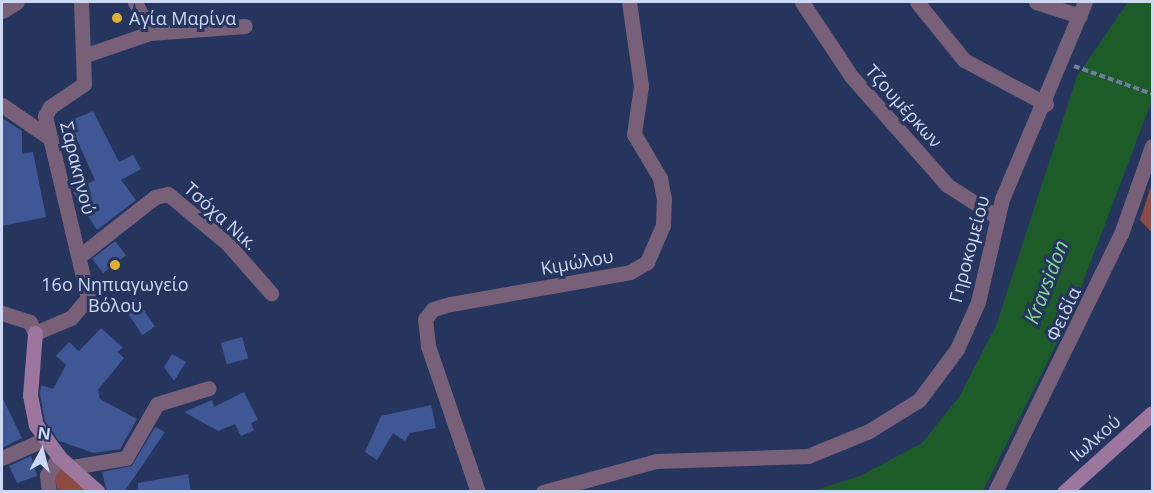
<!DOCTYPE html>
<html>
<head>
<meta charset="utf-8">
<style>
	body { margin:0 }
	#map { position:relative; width:1154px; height:493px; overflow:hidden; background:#26355e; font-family:"Open Sans",sans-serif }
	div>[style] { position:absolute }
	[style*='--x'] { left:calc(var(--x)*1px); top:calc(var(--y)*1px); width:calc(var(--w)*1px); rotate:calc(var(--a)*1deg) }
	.green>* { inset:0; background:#8c4a43 }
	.water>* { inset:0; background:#1d5c29 }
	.building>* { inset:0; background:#405795; transform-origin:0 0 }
	.path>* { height:4px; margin-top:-2px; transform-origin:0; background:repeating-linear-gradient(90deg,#6d7b9d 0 6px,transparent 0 9px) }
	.street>* { height:15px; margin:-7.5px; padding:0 7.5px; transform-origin:7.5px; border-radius:7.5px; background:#786078 }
	.secondary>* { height:15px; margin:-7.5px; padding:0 7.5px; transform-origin:7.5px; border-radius:7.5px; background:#9c769c }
	.dots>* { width:16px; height:16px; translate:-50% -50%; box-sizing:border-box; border:3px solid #26355e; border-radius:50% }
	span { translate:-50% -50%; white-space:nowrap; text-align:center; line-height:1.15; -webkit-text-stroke:6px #26355e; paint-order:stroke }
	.poi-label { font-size:18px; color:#cdd8f2 }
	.left { translate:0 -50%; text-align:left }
	.street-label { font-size:18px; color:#cdd8f2 }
	.water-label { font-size:20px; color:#84d98e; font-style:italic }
	.frame { position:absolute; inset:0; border:3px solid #cdd8f2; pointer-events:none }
	.north { position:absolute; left:12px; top:421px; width:60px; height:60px; -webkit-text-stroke:4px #26355e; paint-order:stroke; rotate:7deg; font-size:16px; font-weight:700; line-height:24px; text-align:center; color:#cdd8f2 }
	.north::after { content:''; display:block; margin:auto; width:21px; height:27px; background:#cdd8f2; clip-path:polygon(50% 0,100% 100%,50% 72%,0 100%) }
</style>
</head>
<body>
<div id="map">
	<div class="green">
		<i style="clip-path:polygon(1152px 183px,1152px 233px,1140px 220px)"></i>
		<i style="clip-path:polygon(60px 466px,89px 491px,58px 491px,53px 472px)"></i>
	</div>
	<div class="water">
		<i style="clip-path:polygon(1128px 2px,1152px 2px,1152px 100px,1069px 319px,983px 491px,813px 491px,860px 476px,922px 443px,959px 397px,996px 326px,1077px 76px)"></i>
	</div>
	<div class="building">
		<i style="clip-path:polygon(93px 111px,119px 162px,133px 155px,141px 169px,121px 180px,136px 200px,97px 230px,73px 192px,95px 180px,72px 129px,72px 120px)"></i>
		<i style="clip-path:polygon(2px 118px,22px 131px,22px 154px,33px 152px,46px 217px,2px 226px)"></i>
		<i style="left:115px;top:241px;width:18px;height:29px;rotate:52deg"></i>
		<i style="left:137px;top:300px;width:32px;height:15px;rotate:56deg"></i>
		<i style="clip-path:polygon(101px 328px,123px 348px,117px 352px,124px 358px,98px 390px,100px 399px,137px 419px,120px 449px,94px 453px,59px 441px,45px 421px,40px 394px,41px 385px,53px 389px,66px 365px,56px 356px,69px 342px,79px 351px)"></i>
		<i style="left:242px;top:337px;width:22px;height:22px;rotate:74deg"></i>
		<i style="clip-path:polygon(172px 354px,186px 362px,174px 381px,164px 367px)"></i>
		<i style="clip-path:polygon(244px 392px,258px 420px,251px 423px,254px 430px,241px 436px,235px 424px,218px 431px,184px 412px,212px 400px,214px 407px)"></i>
		<i style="clip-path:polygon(2px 397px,22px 438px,2px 448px)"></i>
		<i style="clip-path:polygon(431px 405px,436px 428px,410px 433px,405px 441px,393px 433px,377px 460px,365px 452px,381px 416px)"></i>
		<i style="clip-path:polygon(155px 427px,165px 432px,124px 492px,107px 492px,102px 472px,132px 466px)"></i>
		<i style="clip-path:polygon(31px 456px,37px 476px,17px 483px,9px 466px)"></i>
		<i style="clip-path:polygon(188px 474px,191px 492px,138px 492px,138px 483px)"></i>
	</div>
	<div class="path">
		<i style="--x:1074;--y:66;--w:83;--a:19.7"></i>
	</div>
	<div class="street">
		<i style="--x:135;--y:2;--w:34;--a:64"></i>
		<i style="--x:802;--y:2;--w:89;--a:56.5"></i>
		<i style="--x:851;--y:76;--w:145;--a:48.6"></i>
		<i style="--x:947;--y:185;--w:59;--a:32.6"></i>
		<i style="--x:917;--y:2;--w:75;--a:51"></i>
		<i style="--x:964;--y:60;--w:93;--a:28.2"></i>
		<i style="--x:1036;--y:2;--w:46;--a:17.7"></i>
		<i style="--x:2;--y:11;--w:17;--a:-31"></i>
		<i style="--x:83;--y:56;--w:71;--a:-18.9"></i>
		<i style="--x:150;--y:33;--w:95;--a:-4.2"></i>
		<i style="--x:2;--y:105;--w:55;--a:34.6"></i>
		<i style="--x:81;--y:255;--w:94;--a:-38.1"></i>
		<i style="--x:155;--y:197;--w:13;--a:-13"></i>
		<i style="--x:168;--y:194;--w:77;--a:39.7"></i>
		<i style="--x:227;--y:243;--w:67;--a:48.7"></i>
		<i style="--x:2;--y:313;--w:29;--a:18"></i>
		<i style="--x:30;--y:322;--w:12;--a:66"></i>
		<i style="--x:35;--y:333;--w:39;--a:-23"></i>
		<i style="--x:71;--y:318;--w:26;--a:-50"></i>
		<i style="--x:88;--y:298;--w:187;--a:-103.3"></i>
		<i style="--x:45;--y:116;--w:10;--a:-61"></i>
		<i style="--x:50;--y:107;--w:41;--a:-34.1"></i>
		<i style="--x:84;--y:84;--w:82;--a:-92.1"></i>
		<i style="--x:2;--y:458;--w:45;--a:-23.7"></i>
		<i style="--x:72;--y:467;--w:55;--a:-9.5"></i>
		<i style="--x:126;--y:458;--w:62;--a:-60.1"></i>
		<i style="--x:157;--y:404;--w:54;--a:-17.1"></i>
		<i style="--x:49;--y:492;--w:17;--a:-97"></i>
		<i style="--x:47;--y:475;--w:22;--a:-56"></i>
		<i style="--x:478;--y:492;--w:154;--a:-108.9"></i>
		<i style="--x:428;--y:346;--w:27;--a:-96"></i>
		<i style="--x:425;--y:319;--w:13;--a:-51"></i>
		<i style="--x:433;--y:309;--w:19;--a:-16"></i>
		<i style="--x:451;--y:304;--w:182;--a:-10.1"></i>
		<i style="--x:630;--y:272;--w:20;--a:-30"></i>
		<i style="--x:647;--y:262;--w:40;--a:-66.6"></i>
		<i style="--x:663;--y:225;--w:26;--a:-88"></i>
		<i style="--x:664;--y:199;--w:21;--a:-101"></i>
		<i style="--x:660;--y:178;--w:51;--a:-120.6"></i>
		<i style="--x:634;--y:134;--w:49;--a:-81.7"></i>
		<i style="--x:641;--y:86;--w:85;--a:-98.1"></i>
		<i style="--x:543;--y:492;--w:117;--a:-15.3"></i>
		<i style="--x:656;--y:461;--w:152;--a:-1.9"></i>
		<i style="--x:808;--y:456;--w:66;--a:-22.3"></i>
		<i style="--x:869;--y:431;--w:59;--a:-31.8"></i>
		<i style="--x:919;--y:400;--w:64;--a:-53.3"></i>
		<i style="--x:957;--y:349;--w:51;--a:-65.9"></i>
		<i style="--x:978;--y:302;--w:106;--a:-76.9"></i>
		<i style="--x:1002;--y:199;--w:214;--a:-67.2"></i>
		<i style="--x:995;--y:492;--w:287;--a:-64"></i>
		<i style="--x:1121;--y:234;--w:93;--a:-70.6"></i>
	</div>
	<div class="secondary">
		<i style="--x:35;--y:333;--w:62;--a:94.6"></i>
		<i style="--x:30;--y:395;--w:31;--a:79"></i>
		<i style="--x:36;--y:425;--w:39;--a:54"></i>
		<i style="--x:59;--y:457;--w:52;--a:41.9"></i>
		<i style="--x:1064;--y:492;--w:118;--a:-41.9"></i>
	</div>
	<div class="dots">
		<i style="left:117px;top:18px;background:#dfb034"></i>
		<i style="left:115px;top:265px;background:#dfb034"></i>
	</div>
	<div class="poi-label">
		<span class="left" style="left:129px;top:18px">Αγία Μαρίνα</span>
		<span style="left:115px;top:295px">16ο Νηπιαγωγείο<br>Βόλου</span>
	</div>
	<div class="street-label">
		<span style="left:904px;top:106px;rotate:48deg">Τζουμέρκων</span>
		<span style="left:78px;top:168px;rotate:76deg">Σαρακηνού</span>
		<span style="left:221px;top:216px;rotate:42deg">Τσόχα Νικ.</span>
		<span style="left:969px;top:249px;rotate:-75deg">Γηροκομείου</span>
		<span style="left:577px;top:262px;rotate:-10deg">Κιμώλου</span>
		<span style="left:1063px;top:314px;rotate:-65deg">Φειδία</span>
		<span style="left:1095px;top:438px;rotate:-41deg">Ιωλκού</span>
	</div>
	<div class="water-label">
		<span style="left:1046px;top:282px;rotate:-69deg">Kravsidon</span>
	</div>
	<div class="frame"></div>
	<div class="north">N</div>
</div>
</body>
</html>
